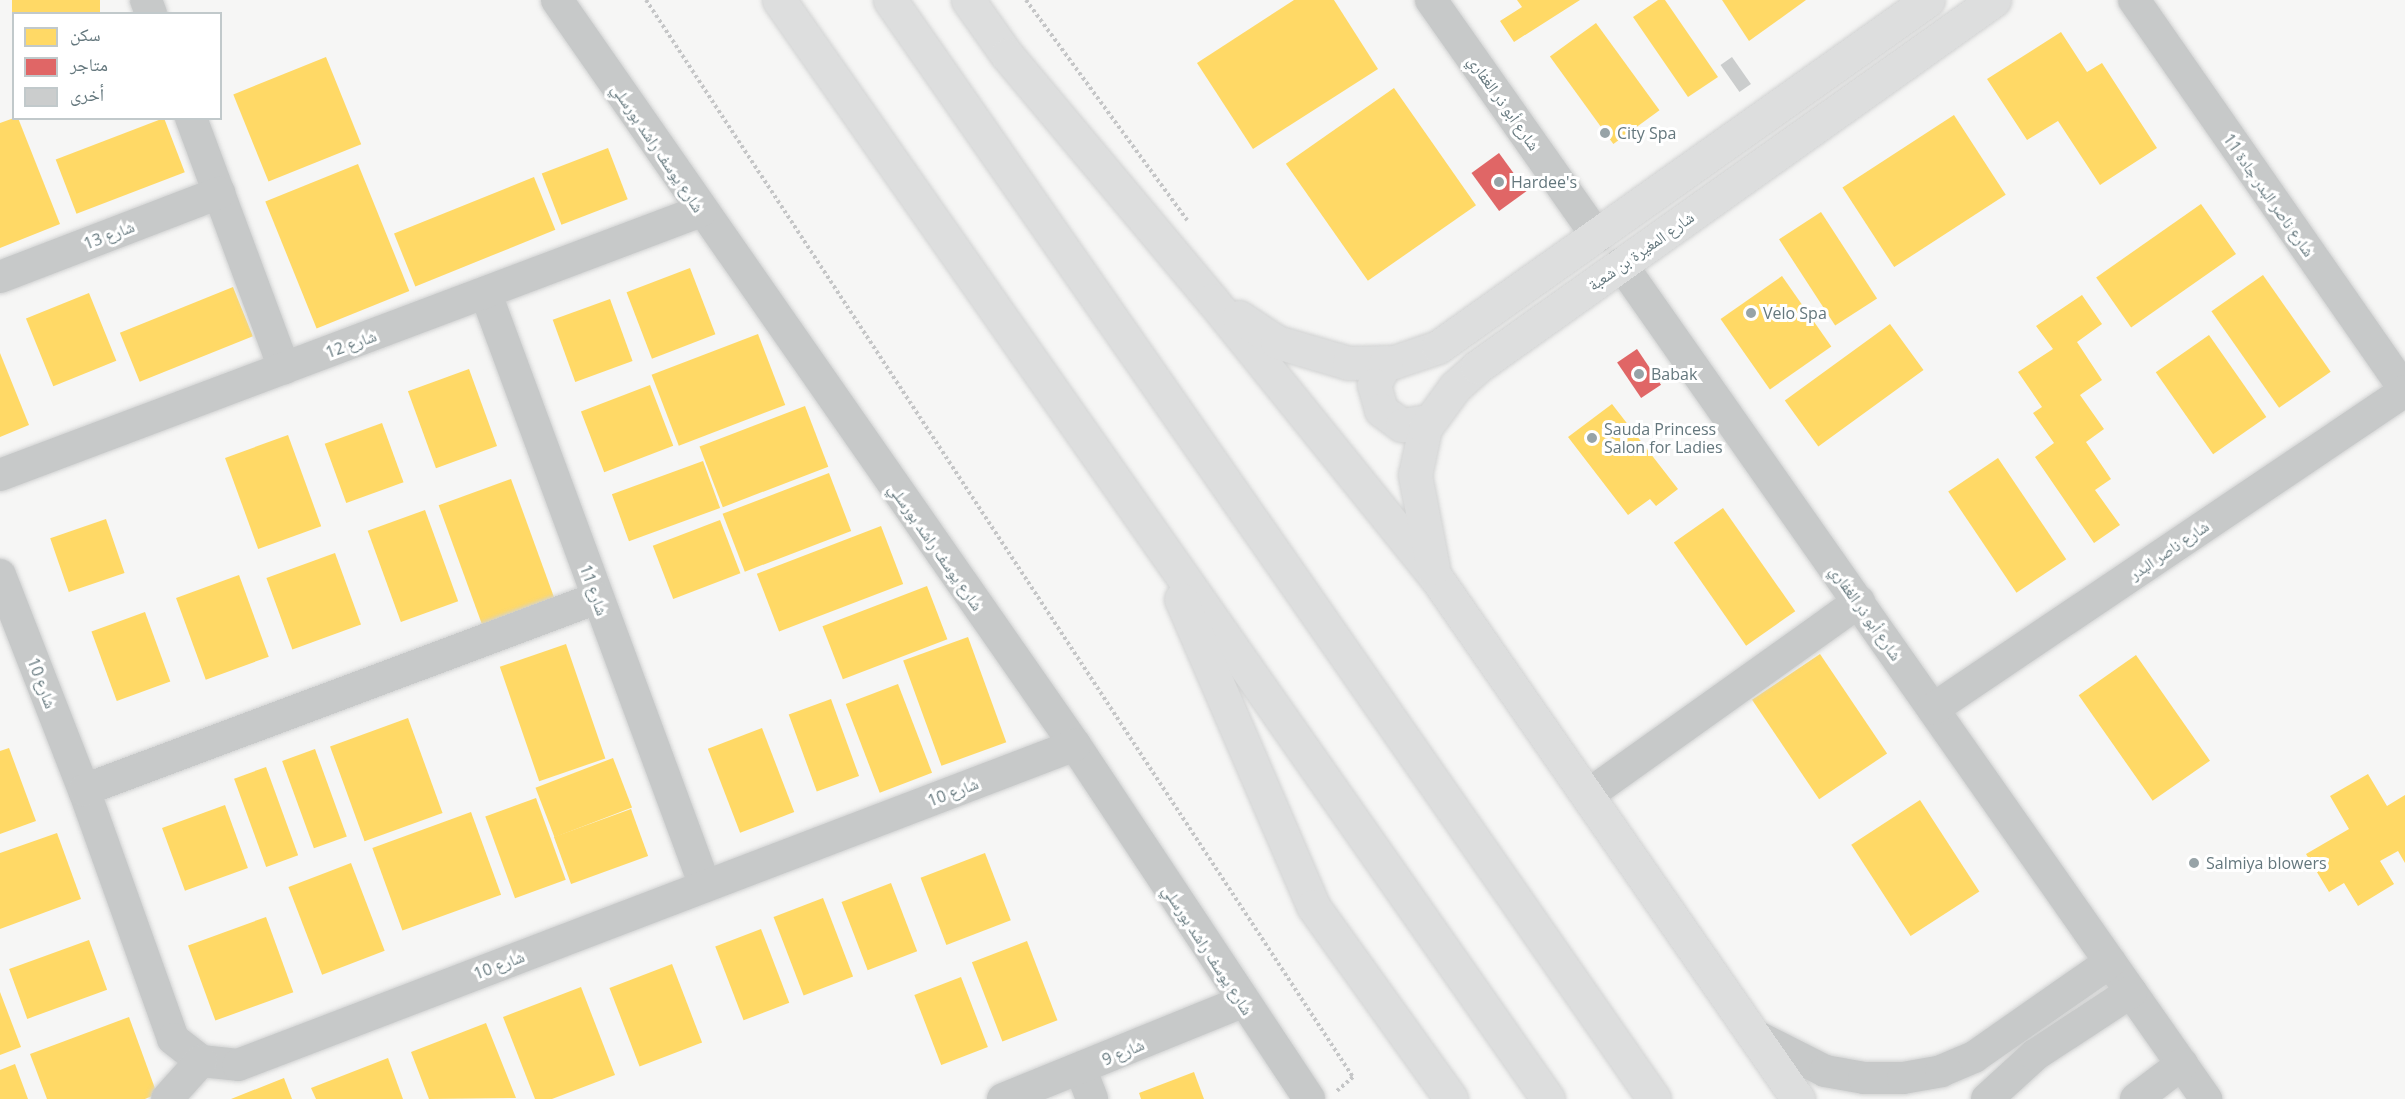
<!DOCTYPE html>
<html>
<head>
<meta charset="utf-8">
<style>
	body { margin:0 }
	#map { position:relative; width:2405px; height:1099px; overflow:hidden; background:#f6f6f5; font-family:"Open Sans","Noto Naskh Arabic",sans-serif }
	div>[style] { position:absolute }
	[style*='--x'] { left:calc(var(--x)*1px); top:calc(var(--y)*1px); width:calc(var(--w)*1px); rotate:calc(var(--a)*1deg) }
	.homes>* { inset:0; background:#ffd966; transform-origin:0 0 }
	.shops>* { inset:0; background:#e06666; transform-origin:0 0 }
	.building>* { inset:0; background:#cbcdcd; transform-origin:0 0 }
	.path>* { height:4px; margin-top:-2px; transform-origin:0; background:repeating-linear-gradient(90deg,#c5c6c7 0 3px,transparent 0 6px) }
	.roads { filter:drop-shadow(0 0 2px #d1d2d2) drop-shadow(0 0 2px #d1d2d2) }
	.minor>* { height:32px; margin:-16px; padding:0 16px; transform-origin:16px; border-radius:16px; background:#c7c9c9 }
	.major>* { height:33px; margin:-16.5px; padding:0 16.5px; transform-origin:16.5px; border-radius:16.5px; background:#dddede }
	.highway>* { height:33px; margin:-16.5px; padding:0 16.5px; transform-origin:16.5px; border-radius:16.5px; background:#dddede }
	.dots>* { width:16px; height:16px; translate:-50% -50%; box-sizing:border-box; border:3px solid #fff; border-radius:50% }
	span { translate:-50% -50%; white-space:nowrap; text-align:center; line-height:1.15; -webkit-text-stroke:6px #fff; paint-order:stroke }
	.street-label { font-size:16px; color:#64777d }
	.poi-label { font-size:16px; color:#64777d }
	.left { translate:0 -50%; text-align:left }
	.legend { position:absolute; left:12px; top:12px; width:210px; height:108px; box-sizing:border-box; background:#fff; border:2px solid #c1c9cb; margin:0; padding:8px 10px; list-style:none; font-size:18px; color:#64777d }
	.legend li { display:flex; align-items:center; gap:12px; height:30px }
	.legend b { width:30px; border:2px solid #c1c9cb }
</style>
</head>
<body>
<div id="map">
	<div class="homes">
		<i style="left:12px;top:0;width:88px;height:15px"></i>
		<i style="clip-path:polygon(1294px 0,1334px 0,1378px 69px,1253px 149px,1197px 63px)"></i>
		<i style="clip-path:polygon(1517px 0,1580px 0,1514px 42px,1500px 21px,1522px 7px)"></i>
		<i style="clip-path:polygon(1658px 0,1665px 0,1718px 77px,1688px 97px,1633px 17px)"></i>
		<i style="clip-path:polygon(1722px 0,1806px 0,1749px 41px)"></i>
		<i style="left:1596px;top:23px;width:108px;height:57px;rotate:54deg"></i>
		<i style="clip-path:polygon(2061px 32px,2087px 72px,2102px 63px,2157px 148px,2100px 185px,2058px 121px,2027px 140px,1987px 79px)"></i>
		<i style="left:326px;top:57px;width:94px;height:100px;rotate:68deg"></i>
		<i style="left:1394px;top:88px;width:143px;height:132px;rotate:55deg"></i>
		<i style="left:1954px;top:115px;width:95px;height:133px;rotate:57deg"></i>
		<i style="clip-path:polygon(14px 118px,18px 118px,60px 224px,0 248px,0 123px)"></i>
		<i style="left:164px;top:118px;width:58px;height:116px;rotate:69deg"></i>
		<i style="left:608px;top:148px;width:55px;height:71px;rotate:69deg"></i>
		<i style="left:358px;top:164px;width:137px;height:100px;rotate:68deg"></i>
		<i style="left:534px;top:177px;width:57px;height:151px;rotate:68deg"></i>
		<i style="left:2201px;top:204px;width:61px;height:128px;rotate:55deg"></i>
		<i style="left:1821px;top:212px;width:103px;height:50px;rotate:57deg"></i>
		<i style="left:690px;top:268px;width:71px;height:68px;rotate:69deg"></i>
		<i style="left:2263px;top:275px;width:118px;height:63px;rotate:55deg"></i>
		<i style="left:1782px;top:276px;width:86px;height:75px;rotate:55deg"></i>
		<i style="left:233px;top:287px;width:53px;height:122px;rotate:68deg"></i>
		<i style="left:89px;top:293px;width:73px;height:68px;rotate:68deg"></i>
		<i style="clip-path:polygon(2082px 295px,2102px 324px,2077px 342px,2102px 380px,2080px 395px,2104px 429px,2086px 442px,2111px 479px,2095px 490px,2120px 525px,2094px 543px,2035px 457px,2054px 443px,2033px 413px,2042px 407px,2018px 372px,2053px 349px,2036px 326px)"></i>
		<i style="left:610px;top:299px;width:66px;height:61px;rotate:70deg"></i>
		<i style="left:1890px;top:324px;width:57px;height:130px;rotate:54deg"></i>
		<i style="left:758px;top:334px;width:76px;height:114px;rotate:69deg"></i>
		<i style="left:2209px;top:335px;width:100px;height:65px;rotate:55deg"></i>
		<i style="clip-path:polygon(0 353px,29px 425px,0 437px)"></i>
		<i style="left:469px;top:369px;width:82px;height:65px;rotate:70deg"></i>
		<i style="left:650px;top:385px;width:65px;height:74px;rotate:69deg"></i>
		<i style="clip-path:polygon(1612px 404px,1678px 489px,1656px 506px,1650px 499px,1628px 515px,1568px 437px)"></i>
		<i style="left:805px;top:406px;width:65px;height:113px;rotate:69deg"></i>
		<i style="left:382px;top:423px;width:63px;height:61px;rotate:70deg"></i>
		<i style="left:288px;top:435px;width:97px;height:67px;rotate:70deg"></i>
		<i style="left:1998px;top:458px;width:122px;height:60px;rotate:56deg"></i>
		<i style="left:703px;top:461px;width:50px;height:97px;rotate:70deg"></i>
		<i style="left:829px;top:473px;width:62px;height:114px;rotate:69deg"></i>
		<i style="left:511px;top:479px;width:130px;height:77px;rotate:70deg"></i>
		<i style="left:1723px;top:508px;width:126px;height:60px;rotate:55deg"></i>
		<i style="left:425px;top:510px;width:97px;height:61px;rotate:70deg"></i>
		<i style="left:106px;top:519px;width:57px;height:59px;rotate:71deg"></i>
		<i style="left:720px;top:520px;width:57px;height:72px;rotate:69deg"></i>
		<i style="left:881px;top:526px;width:62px;height:133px;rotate:69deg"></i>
		<i style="left:335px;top:553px;width:76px;height:73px;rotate:70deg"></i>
		<i style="left:239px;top:575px;width:87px;height:67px;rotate:70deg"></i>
		<i style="left:927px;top:586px;width:57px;height:112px;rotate:69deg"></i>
		<i style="left:145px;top:612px;width:74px;height:57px;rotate:70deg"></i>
		<i style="left:968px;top:637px;width:112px;height:69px;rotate:70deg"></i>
		<i style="left:566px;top:644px;width:121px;height:70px;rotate:71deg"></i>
		<i style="left:1820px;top:654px;width:120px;height:82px;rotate:56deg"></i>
		<i style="left:2136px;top:655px;width:129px;height:70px;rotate:55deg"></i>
		<i style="left:898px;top:684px;width:95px;height:56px;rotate:69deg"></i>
		<i style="left:831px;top:699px;width:82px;height:45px;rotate:70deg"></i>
		<i style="left:408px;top:718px;width:101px;height:83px;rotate:70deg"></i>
		<i style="left:762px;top:728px;width:90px;height:58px;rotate:69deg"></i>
		<i style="clip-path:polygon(9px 748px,36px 821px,0 834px,0 751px)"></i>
		<i style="left:315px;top:749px;width:93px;height:35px;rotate:70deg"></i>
		<i style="left:613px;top:758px;width:53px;height:83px;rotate:69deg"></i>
		<i style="left:266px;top:767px;width:94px;height:34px;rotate:70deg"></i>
		<i style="clip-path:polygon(2368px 774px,2387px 806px,2405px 795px,2405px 863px,2398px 851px,2380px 861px,2394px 884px,2358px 906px,2344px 883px,2329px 892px,2306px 854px,2349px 829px,2330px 796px)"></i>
		<i style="left:536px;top:798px;width:87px;height:54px;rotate:70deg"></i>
		<i style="left:1920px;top:800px;width:109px;height:82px;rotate:57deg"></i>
		<i style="left:225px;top:805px;width:67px;height:67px;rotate:70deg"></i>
		<i style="left:631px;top:809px;width:50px;height:82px;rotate:70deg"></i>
		<i style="left:471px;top:812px;width:88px;height:105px;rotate:70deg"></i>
		<i style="clip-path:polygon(57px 833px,81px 899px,0 929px,0 853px)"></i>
		<i style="left:985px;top:853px;width:72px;height:69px;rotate:69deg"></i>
		<i style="left:351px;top:863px;width:94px;height:67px;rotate:69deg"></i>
		<i style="left:891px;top:883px;width:73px;height:53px;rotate:69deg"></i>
		<i style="left:823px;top:898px;width:84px;height:53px;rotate:69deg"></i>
		<i style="left:266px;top:917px;width:80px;height:83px;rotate:70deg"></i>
		<i style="left:761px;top:929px;width:79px;height:49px;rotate:69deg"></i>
		<i style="left:89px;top:940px;width:53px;height:85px;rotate:70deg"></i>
		<i style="left:1027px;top:941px;width:85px;height:59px;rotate:69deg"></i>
		<i style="left:672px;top:964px;width:84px;height:67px;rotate:69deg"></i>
		<i style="left:961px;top:977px;width:75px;height:50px;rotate:69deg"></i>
		<i style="clip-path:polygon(581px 987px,615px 1075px,552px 1099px,535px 1099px,503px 1017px)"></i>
		<i style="clip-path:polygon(0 992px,21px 1047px,0 1055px)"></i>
		<i style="clip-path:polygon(129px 1017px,157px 1094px,145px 1099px,47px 1099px,30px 1054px)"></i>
		<i style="clip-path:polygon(486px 1023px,516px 1098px,429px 1099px,411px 1052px)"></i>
		<i style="clip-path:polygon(388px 1058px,403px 1099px,316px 1099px,311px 1088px)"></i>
		<i style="clip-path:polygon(15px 1064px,28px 1099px,0 1099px,0 1070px)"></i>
		<i style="clip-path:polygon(1194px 1072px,1204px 1099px,1141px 1099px,1139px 1093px)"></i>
		<i style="clip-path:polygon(284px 1078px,292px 1099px,231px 1099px)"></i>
	</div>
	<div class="shops">
		<i style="left:1499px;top:153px;width:47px;height:34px;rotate:54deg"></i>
		<i style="left:1637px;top:349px;width:43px;height:24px;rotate:56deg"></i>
	</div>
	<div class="building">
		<i style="left:1732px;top:57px;width:33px;height:14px;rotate:55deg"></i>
	</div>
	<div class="path">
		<i style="--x:646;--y:0;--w:1288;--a:56.72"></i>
		<i style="--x:1353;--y:1077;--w:23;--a:139"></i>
		<i style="--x:1026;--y:0;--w:273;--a:53.8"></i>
	</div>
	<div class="roads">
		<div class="minor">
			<i style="--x:146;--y:0;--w:15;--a:70"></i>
			<i style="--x:557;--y:0;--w:907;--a:55.19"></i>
			<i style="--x:1075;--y:745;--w:424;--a:56.5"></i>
			<i style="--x:1431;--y:0;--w:289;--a:54.9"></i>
			<i style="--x:2134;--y:0;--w:475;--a:55.2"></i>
			<i style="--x:191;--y:118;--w:267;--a:69.6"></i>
			<i style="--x:1621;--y:264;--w:1020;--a:54.98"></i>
			<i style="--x:0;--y:277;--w:235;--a:-21"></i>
			<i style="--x:486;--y:294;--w:631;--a:69.7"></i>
			<i style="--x:0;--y:475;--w:749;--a:-20.64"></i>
			<i style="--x:0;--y:575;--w:231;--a:68.7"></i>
			<i style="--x:84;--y:790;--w:264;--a:70.3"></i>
			<i style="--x:173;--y:1039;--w:36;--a:38"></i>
			<i style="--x:201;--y:1061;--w:37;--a:6"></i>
			<i style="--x:238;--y:1065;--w:896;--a:-20.92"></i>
			<i style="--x:1933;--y:709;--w:569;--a:-33.97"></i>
			<i style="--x:84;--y:790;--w:548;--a:-20.52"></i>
			<i style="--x:1588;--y:795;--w:333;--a:-35.5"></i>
			<i style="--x:1756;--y:1036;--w:77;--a:26.9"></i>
			<i style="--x:1825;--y:1071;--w:40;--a:10"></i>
			<i style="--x:1864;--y:1078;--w:39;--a:0"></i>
			<i style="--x:1903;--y:1078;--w:39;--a:-10"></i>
			<i style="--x:1941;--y:1071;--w:36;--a:-23"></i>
			<i style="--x:1974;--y:1057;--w:166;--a:-34.9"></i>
			<i style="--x:1081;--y:1070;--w:31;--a:69"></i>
			<i style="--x:167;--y:1099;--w:51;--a:-48.2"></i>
			<i style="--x:1003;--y:1099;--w:258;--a:-22.1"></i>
			<i style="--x:1987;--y:1099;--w:65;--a:-42.5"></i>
			<i style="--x:2035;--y:1055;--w:115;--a:-33.3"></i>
			<i style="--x:2136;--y:1099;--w:58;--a:-37.3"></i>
		</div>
		<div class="major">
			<i style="--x:968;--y:0;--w:67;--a:54.7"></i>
			<i style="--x:1007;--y:55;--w:319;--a:50.1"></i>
			<i style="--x:1212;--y:300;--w:355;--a:51.1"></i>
			<i style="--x:1435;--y:576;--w:637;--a:55.24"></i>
			<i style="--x:1239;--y:317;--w:45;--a:33.3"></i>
			<i style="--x:1277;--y:342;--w:75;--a:16.3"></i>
			<i style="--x:1349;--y:363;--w:45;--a:-1.3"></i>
			<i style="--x:1394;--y:362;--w:46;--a:-18.8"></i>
			<i style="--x:1438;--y:347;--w:600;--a:-35.3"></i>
			<i style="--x:1386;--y:362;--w:26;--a:118"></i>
			<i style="--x:1374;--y:385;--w:26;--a:74"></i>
			<i style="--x:1381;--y:410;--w:26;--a:36"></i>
			<i style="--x:1402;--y:425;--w:26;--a:-9"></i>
			<i style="--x:1433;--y:568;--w:95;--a:-101"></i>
			<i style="--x:1415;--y:475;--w:48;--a:-78"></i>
			<i style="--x:1425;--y:428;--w:51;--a:-53.8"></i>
			<i style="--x:1455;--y:387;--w:30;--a:-42"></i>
			<i style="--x:1477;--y:367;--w:634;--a:-35.37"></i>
		</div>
		<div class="highway">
			<i style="--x:779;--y:0;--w:1341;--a:55.02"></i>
			<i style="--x:890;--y:0;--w:1338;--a:55.19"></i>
			<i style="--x:1181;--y:599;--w:334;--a:66.7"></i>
			<i style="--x:1313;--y:906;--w:237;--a:54.4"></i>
		</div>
	</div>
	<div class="dots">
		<i style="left:1605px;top:133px;background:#97a3a7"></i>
		<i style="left:1499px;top:182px;background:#97a3a7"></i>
		<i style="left:1751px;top:313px;background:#97a3a7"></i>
		<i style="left:1639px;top:374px;background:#97a3a7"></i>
		<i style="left:1592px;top:438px;background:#97a3a7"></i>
		<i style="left:2194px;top:863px;background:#97a3a7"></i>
	</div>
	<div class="street-label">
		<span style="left:1504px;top:103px;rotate:55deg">شارع أبو ذر الغفاري</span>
		<span style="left:658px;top:148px;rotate:56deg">شارع يوسف راشد بورسلي</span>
		<span style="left:2269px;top:195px;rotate:55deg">شارع ناصر البدر جادة 11</span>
		<span style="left:109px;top:235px;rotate:-21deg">شارع 13</span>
		<span style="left:1641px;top:251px;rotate:-35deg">شارع المغيرة بن شعبة</span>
		<span style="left:351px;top:344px;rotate:-20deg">شارع 12</span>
		<span style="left:936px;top:547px;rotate:55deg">شارع يوسف راشد بورسلي</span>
		<span style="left:2169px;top:550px;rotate:-34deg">شارع ناصر البدر</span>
		<span style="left:594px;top:590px;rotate:70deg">شارع 11</span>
		<span style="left:1866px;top:613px;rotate:55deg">شارع أبو ذر الغفاري</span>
		<span style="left:42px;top:683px;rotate:69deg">شارع 10</span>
		<span style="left:953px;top:792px;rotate:-21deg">شارع 10</span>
		<span style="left:1208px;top:950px;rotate:57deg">شارع يوسف راشد بورسلي</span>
		<span style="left:499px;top:965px;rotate:-21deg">شارع 10</span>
		<span style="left:1123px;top:1052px;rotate:-23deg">شارع 9</span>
	</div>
	<div class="poi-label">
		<span class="left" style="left:1617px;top:133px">City Spa</span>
		<span class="left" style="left:1511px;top:182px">Hardee's</span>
		<span class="left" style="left:1763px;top:313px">Velo Spa</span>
		<span class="left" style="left:1651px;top:374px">Babak</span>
		<span class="left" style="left:1604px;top:438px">Sauda Princess<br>Salon for Ladies</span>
		<span class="left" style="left:2206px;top:863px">Salmiya blowers</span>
	</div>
	<ul class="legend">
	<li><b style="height:16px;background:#ffd966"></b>سكن</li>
	<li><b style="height:16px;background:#e06666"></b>متاجر</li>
	<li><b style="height:16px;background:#cbcdcd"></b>أخرى</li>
	</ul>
</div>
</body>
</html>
